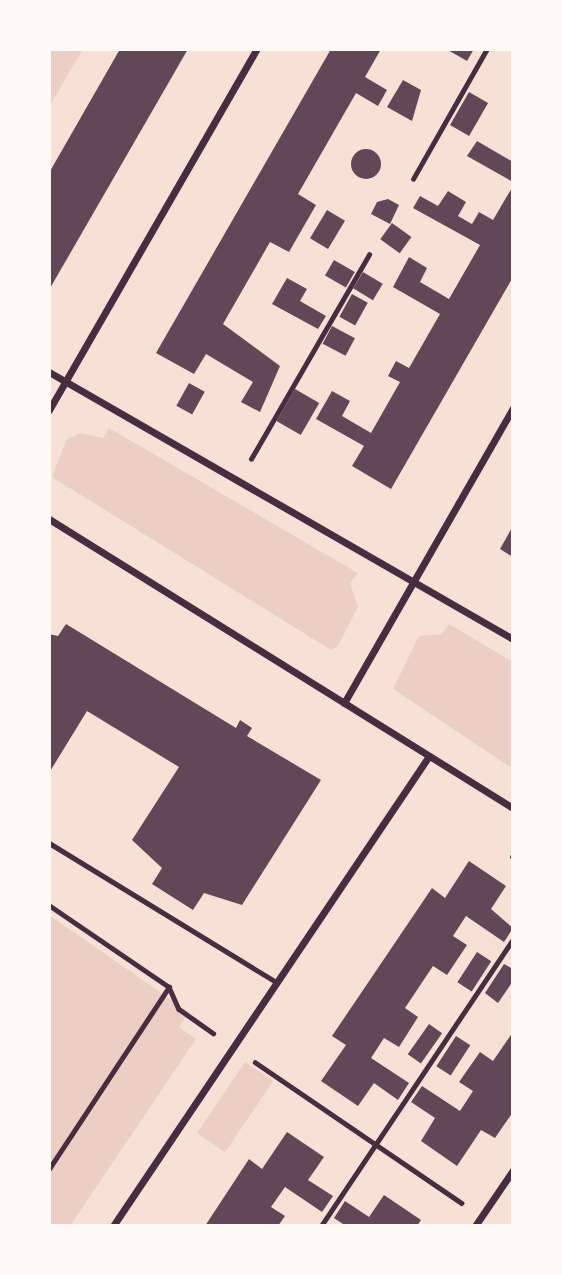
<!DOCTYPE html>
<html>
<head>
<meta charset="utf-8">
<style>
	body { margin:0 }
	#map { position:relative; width:562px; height:1275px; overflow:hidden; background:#f7e1d7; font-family:Manrope,sans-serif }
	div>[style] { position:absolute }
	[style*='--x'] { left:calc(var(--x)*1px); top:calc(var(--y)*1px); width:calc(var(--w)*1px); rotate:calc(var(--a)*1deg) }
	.green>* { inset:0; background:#ebcfc5; transform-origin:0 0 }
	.building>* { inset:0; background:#644757; transform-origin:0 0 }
	.round { border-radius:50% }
	.path>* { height:4.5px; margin:-2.25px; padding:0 2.25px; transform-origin:2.25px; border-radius:2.25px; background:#4a2c40 }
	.service>* { height:5px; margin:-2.5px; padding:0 2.5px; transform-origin:2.5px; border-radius:2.5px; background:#4a2c40 }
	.minor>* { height:7px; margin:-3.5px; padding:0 3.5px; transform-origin:3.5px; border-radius:3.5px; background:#4a2c40 }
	span { translate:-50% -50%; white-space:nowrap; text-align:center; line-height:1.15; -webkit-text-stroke:7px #fffaf5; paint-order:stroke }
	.frame { position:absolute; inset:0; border:51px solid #fffaf5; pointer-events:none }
</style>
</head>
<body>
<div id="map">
	<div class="green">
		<i style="clip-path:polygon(49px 49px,83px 49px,49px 107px)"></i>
		<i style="clip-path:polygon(109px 428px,358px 573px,350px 583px,358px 607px,338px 646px,331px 650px,52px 477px,66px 440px,81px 433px,103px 438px)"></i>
		<i style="clip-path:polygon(449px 624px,513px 662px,513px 769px,393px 689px,419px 636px,442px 634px)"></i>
		<i style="clip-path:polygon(49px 915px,189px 1012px,179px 1027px,196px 1039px,70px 1226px,49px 1226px)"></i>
		<i style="left:245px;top:1062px;width:34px;height:86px;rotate:34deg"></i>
	</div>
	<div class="building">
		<i style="clip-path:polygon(120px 49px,188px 49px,49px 290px,49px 173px)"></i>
		<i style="clip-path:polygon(331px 49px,381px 49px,365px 77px,387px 90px,378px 106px,356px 93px,298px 194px,316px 205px,289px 252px,270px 242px,223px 324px,280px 366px,260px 412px,241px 402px,253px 382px,206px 354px,194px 374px,156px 353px)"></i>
		<i style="clip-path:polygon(446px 49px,474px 49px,467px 61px)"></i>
		<i style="clip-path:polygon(403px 80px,421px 90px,412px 121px,387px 107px)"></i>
		<i style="left:469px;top:92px;width:22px;height:38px;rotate:30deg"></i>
		<i style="clip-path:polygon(477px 141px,513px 162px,513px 182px,467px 156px)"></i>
		<i class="round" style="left:351px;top:149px;width:30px;height:30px"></i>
		<i style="clip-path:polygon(513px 186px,513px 277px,391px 489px,352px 466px,364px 446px,316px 419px,332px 391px,350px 401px,342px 416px,371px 433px,400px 382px,388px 376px,396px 361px,409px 368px,440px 314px,393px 287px,409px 257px,427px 268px,420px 282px,449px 299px,480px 245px,413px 208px,420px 196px,438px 206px,448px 191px,466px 202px,458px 216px,472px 224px,479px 212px,493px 220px)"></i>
		<i style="clip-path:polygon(388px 199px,399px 205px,390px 224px,371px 214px,377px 202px)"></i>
		<i style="left:327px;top:210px;width:21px;height:33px;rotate:31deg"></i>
		<i style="left:392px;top:223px;width:24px;height:20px;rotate:36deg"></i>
		<i style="left:334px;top:260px;width:24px;height:18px;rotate:30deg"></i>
		<i style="left:363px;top:272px;width:23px;height:19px;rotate:31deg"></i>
		<i style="clip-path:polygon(287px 278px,307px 289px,300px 301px,326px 316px,318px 329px,272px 304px)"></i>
		<i style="left:352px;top:294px;width:18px;height:26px;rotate:29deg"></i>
		<i style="left:332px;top:326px;width:26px;height:20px;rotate:28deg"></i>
		<i style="left:189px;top:383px;width:18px;height:26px;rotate:29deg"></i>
		<i style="left:295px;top:389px;width:28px;height:37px;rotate:30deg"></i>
		<i style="clip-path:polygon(513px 526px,513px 557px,500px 549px)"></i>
		<i style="clip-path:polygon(66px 624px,236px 728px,240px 720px,252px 728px,247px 736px,321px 780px,242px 905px,204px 893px,193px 910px,152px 884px,162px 868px,132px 840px,179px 767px,87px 711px,49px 773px,49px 634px,58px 636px)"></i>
		<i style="clip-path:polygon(469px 861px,506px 886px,491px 909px,513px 928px,504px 942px,466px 916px,453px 936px,467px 945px,447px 975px,433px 966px,405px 1008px,418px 1017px,399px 1047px,384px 1038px,371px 1058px,409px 1083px,398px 1100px,374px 1083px,358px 1106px,321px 1081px,346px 1045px,332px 1036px,432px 888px,445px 898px)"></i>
		<i style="left:477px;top:952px;width:17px;height:36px;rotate:33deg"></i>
		<i style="clip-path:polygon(504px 964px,513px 969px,513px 981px,498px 1003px,485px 993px)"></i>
		<i style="left:429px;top:1024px;width:16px;height:37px;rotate:35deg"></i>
		<i style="clip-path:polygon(513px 1032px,513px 1112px,495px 1138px,481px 1130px,457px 1166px,421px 1141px,435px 1118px,411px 1102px,422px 1086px,460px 1111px,473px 1091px,459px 1082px,480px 1052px,493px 1061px)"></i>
		<i style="left:456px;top:1036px;width:17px;height:36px;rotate:33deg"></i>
		<i style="clip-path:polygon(287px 1132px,324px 1157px,308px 1180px,333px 1196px,322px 1212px,285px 1187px,271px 1207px,285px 1216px,278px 1226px,205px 1226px,249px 1159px,262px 1169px)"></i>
		<i style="clip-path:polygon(384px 1195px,421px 1220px,417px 1226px,346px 1226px,334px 1218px,345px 1201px,369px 1217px)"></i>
	</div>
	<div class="path">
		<i style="--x:413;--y:179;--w:150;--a:-60.4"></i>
		<i style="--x:251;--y:459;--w:236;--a:-60"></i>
		<i style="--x:512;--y:857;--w:2;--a:-63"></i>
		<i style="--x:49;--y:905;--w:145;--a:34.3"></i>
		<i style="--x:169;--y:987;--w:24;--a:66"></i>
		<i style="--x:179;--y:1009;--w:42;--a:35.2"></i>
		<i style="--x:255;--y:1062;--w:250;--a:34.3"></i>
		<i style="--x:49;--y:1169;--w:218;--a:-56.6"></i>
		<i style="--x:321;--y:1226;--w:345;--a:-56.2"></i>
	</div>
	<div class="service">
		<i style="--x:49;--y:843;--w:266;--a:31.5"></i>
	</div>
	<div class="minor">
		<i style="--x:49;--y:372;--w:535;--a:29.92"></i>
		<i style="--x:49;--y:410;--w:417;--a:-60.1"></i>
		<i style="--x:49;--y:519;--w:547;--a:31.92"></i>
		<i style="--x:344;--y:703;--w:340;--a:-60.2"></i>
		<i style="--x:113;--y:1226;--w:566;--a:-56.09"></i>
		<i style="--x:475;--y:1226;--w:68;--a:-55.8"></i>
	</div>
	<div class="frame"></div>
</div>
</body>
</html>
